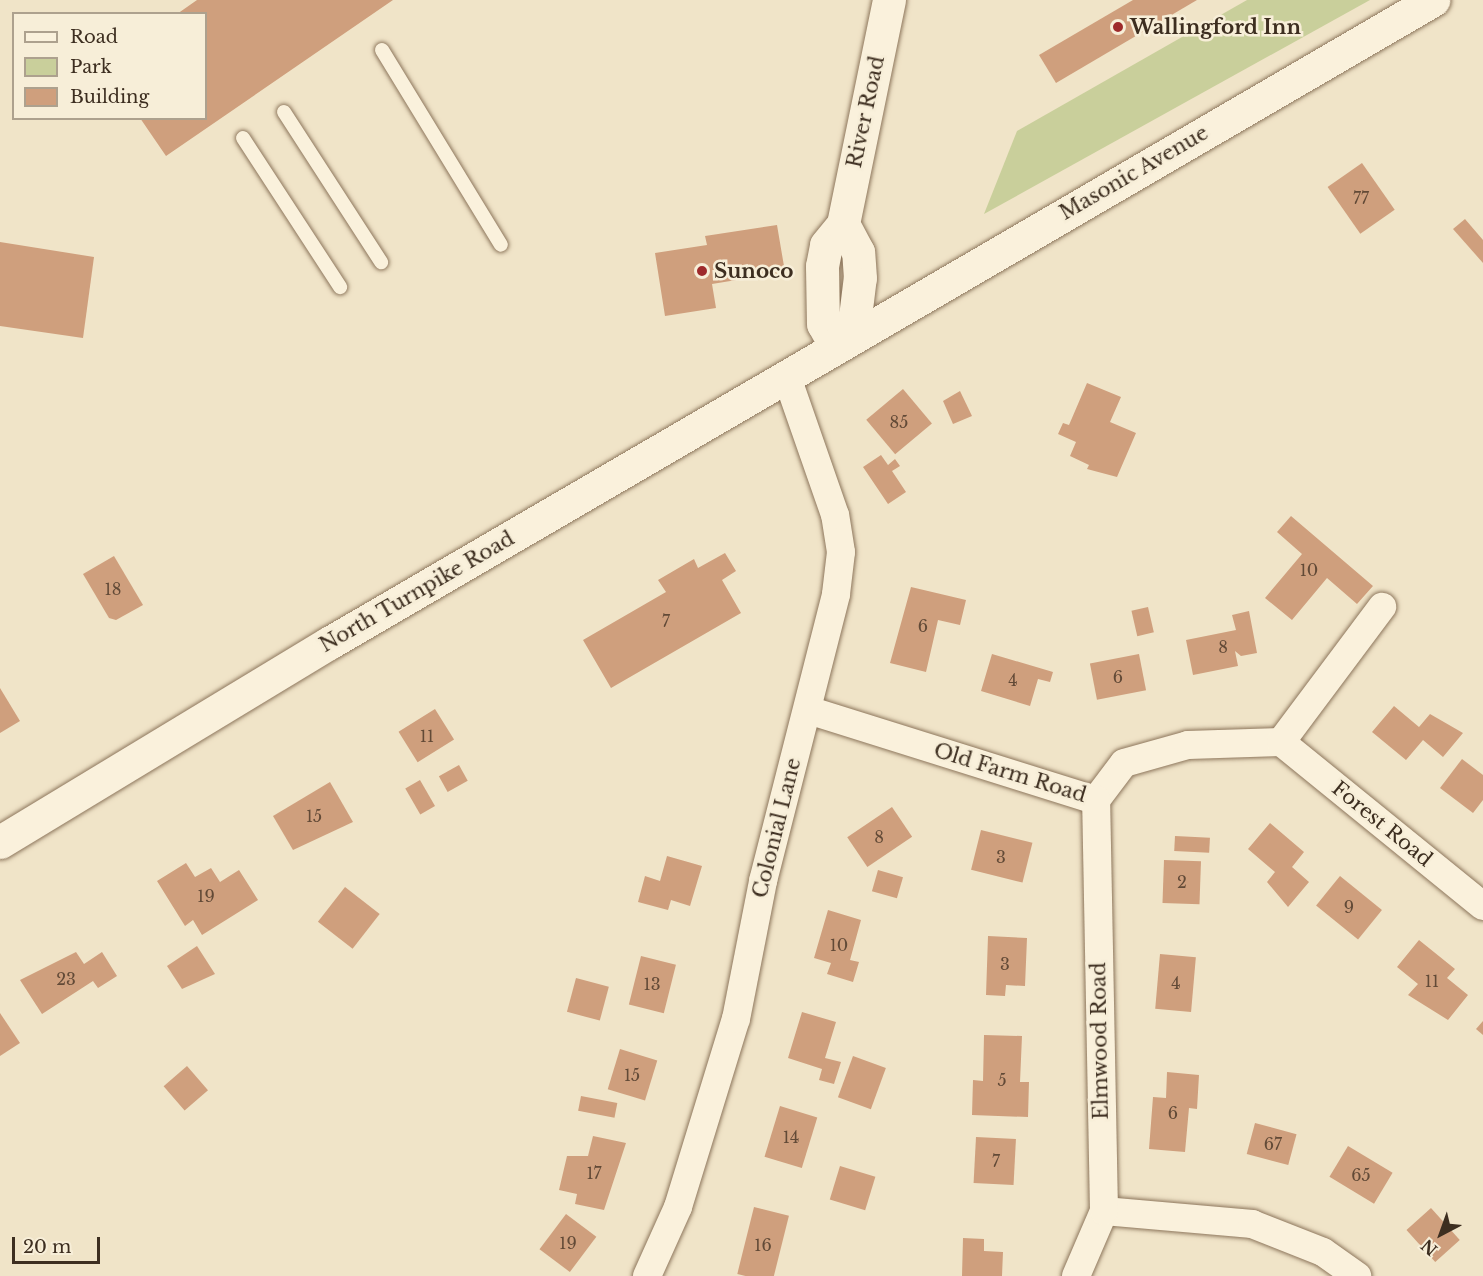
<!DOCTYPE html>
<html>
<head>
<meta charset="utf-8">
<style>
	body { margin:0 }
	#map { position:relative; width:1483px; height:1276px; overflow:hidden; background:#f0e4c8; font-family:"Libre Baskerville",serif }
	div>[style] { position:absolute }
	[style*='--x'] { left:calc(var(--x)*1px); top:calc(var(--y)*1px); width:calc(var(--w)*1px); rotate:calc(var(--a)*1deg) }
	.green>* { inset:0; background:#c9cf9b }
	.building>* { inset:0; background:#cf9f7d; transform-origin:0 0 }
	.roads { filter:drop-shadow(0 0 2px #8d765c) drop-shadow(0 0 2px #8d765c) }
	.service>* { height:14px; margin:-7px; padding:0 7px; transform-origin:7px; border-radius:7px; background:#faf1dc }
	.minor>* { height:28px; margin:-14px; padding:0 14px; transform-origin:14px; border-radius:14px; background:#faf1dc }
	.secondary>* { height:33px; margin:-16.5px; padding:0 16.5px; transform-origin:16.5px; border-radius:16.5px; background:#faf1dc }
	.dots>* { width:16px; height:16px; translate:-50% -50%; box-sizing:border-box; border:3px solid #f7eed8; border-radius:50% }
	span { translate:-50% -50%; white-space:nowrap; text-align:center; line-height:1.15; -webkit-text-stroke:5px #f7eed8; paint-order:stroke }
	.number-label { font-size:16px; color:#624a37 }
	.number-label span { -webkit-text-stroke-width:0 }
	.poi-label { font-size:20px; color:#3d2e20; font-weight:700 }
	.left { translate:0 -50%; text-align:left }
	.street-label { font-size:20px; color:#3d2e20 }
	.legend { position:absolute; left:12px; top:12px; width:195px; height:108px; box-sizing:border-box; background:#f7eed8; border:2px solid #ada18e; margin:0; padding:8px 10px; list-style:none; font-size:18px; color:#3d2e20 }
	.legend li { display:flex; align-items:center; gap:12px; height:30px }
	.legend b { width:30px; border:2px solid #ada18e }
	.north { position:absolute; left:1411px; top:1204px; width:60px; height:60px; -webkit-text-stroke:4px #f7eed8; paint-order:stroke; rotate:221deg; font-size:16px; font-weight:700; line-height:24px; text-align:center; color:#3d2e20 }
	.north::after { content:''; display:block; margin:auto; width:21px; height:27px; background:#3d2e20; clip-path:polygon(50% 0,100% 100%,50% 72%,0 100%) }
	.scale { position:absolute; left:12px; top:1237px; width:88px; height:27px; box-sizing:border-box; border:3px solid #3d2e20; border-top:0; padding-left:8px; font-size:18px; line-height:21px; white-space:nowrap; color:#3d2e20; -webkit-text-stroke:4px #f7eed8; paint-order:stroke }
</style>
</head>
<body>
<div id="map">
	<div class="green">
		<i style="clip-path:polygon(1247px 0,1370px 0,984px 214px,1017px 131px)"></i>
	</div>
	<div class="building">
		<i style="clip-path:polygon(197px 0,393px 0,166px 156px,140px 118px,206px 118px,206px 14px,177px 14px)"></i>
		<i style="clip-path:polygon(1133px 0,1197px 0,1056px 83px,1039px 55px)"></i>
		<i style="left:1362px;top:163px;width:57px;height:42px;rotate:55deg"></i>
		<i style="clip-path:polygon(1465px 219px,1483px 240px,1483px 263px,1453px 229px)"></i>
		<i style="clip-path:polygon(777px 225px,785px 272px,712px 284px,716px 308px,665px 316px,655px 253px,707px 245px,705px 236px)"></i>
		<i style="clip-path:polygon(0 242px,94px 257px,83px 338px,0 326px)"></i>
		<i style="clip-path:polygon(1087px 383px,1121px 397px,1110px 422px,1136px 433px,1117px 477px,1087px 469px,1089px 465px,1070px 456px,1076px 442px,1058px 434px,1063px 423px,1069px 425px)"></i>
		<i style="left:903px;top:389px;width:45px;height:48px;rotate:50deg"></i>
		<i style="clip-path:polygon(960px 391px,972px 416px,953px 424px,943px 401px)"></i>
		<i style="clip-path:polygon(881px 455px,888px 465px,895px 459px,900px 466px,892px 471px,906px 492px,888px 504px,863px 467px)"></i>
		<i style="clip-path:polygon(1291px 516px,1373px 586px,1357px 604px,1327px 578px,1292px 620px,1265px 598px,1302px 554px,1277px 532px)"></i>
		<i style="clip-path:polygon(725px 553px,736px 571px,722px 580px,741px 613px,611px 688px,583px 640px,666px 592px,658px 580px,694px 559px,698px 568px)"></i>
		<i style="clip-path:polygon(114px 556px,143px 605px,116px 620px,109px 618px,83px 574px)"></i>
		<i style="clip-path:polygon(911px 587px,966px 600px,960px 625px,938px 620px,926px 672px,890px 663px)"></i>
		<i style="left:1148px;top:607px;width:26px;height:17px;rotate:77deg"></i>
		<i style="clip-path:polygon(1249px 611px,1257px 653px,1241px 656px,1235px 651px,1238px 666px,1193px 675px,1186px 640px,1236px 630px,1232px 615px)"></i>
		<i style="clip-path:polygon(992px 654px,1053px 672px,1050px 682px,1038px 679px,1030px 706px,981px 691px)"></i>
		<i style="left:1139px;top:654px;width:37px;height:50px;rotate:79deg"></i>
		<i style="clip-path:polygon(0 688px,20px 721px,0 733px)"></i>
		<i style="clip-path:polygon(1394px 706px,1419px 727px,1430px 714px,1463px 733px,1443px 757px,1423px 740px,1406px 760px,1372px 732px)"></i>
		<i style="left:435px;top:709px;width:36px;height:43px;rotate:58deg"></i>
		<i style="clip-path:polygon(1462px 759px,1483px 775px,1483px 800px,1473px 813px,1440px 788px)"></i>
		<i style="left:459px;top:765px;width:18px;height:23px;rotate:61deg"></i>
		<i style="left:420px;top:780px;width:30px;height:17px;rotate:60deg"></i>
		<i style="clip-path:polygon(330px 782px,353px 822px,293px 850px,273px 816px)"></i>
		<i style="left:892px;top:807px;width:36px;height:54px;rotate:56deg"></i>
		<i style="clip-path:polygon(1270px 823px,1304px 852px,1292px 867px,1309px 882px,1288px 907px,1267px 882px,1275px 872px,1248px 849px)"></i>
		<i style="left:981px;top:830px;width:53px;height:41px;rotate:14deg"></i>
		<i style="left:1175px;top:836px;width:35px;height:15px;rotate:3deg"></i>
		<i style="clip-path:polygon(667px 856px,702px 866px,690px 906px,671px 900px,668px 910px,638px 902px,645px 876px,660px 881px)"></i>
		<i style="left:1164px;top:860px;width:37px;height:43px;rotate:2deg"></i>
		<i style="clip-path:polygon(186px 863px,195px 877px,211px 868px,220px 882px,239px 870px,258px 900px,202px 935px,193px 920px,185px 926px,157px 881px)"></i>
		<i style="left:878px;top:870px;width:26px;height:22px;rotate:16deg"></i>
		<i style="left:1340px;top:876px;width:54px;height:38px;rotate:39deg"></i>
		<i style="left:345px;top:887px;width:44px;height:44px;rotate:38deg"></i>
		<i style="clip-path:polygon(828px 910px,861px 920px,850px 960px,859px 962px,853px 982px,827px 974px,831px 963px,814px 958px)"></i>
		<i style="clip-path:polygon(988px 936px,1027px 938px,1025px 986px,1006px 985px,1005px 996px,986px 995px)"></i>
		<i style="clip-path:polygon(1419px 940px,1455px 969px,1447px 978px,1468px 995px,1448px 1020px,1408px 995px,1418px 984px,1397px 967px)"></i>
		<i style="clip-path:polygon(197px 946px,215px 974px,182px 989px,167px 966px)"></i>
		<i style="clip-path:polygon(76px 952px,84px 964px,102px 952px,117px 976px,98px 988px,93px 981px,42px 1014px,20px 980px)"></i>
		<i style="left:1160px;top:954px;width:36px;height:55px;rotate:5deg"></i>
		<i style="left:641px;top:956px;width:36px;height:50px;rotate:14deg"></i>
		<i style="left:576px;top:978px;width:34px;height:35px;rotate:15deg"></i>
		<i style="clip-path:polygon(802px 1012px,836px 1022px,825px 1058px,841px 1062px,834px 1084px,819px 1080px,822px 1069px,788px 1058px)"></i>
		<i style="clip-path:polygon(0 1013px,20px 1043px,0 1056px)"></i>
		<i style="clip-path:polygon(1483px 1021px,1483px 1035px,1476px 1029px)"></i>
		<i style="clip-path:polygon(984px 1035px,1022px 1036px,1020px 1082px,1029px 1082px,1028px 1117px,972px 1115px,973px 1080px,983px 1081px)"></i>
		<i style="left:620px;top:1049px;width:39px;height:42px;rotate:17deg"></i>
		<i style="left:853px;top:1056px;width:35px;height:44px;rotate:20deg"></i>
		<i style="left:187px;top:1066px;width:32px;height:31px;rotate:49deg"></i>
		<i style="clip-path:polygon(1167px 1072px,1199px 1075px,1197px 1109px,1189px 1108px,1185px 1152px,1149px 1149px,1153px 1097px,1166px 1098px)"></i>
		<i style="left:581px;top:1096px;width:37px;height:15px;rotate:11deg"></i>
		<i style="left:780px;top:1106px;width:39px;height:53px;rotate:17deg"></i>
		<i style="left:1255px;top:1123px;width:43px;height:32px;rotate:15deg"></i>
		<i style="clip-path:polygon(593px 1136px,626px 1143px,604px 1210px,575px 1204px,577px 1194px,559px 1190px,567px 1156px,588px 1156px)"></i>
		<i style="left:976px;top:1137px;width:40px;height:46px;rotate:3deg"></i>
		<i style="left:1348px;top:1146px;width:52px;height:36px;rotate:31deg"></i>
		<i style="left:840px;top:1166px;width:37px;height:35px;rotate:17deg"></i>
		<i style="left:754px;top:1207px;width:36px;height:69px;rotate:14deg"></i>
		<i style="left:1431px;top:1208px;width:43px;height:33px;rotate:48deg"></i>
		<i style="left:566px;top:1214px;width:38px;height:44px;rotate:37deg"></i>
		<i style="clip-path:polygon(963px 1238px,984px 1239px,984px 1251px,1003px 1252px,1002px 1276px,962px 1276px)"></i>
	</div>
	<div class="roads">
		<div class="service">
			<i style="--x:382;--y:50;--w:228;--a:58.6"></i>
			<i style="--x:284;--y:112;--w:179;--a:57.1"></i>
			<i style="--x:243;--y:138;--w:178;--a:56.9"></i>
		</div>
		<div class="minor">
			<i style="--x:808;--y:710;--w:302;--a:17.4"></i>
			<i style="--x:1096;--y:800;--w:46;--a:-52.9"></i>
			<i style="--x:1124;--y:763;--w:66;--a:-15.7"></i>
			<i style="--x:1188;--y:745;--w:93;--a:-1.8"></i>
			<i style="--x:1281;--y:742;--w:169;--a:-53.2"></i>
			<i style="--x:1281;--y:742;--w:260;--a:39.1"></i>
			<i style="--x:1104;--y:1211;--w:149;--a:5"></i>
			<i style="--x:1252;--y:1224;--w:76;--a:21.5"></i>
			<i style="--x:1323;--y:1252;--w:42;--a:35.2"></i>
			<i style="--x:647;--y:1276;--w:76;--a:-65.8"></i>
			<i style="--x:678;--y:1207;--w:197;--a:-72.9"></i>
			<i style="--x:736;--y:1019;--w:141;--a:-78.9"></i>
			<i style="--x:763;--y:881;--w:296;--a:-75.7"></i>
			<i style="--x:836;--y:594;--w:42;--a:-83.2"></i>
			<i style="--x:841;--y:552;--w:37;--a:-99"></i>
			<i style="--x:835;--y:515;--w:146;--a:-109.2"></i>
			<i style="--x:1076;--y:1276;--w:71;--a:-66.7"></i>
			<i style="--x:1104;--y:1211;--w:411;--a:-91.1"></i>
		</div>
		<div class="secondary">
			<i style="--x:836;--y:347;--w:26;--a:-119"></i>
			<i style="--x:823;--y:324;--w:58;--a:-91"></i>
			<i style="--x:822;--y:266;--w:21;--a:-79"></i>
			<i style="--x:826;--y:245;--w:27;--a:-51"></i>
			<i style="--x:843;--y:224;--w:229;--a:-78.4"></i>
			<i style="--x:836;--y:347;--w:36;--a:-58"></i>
			<i style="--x:855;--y:317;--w:39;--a:-83"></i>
			<i style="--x:860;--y:278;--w:26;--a:-94"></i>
			<i style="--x:858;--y:252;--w:32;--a:-118"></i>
			<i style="--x:0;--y:842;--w:385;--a:-31.2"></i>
			<i style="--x:329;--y:643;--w:1278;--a:-30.22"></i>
		</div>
	</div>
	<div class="dots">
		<i style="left:1118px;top:27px;background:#9e2a2b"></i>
		<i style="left:702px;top:271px;background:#9e2a2b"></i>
	</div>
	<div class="number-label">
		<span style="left:1361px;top:198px">77</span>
		<span style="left:899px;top:422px">85</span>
		<span style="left:1309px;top:570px">10</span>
		<span style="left:113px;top:589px">18</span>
		<span style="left:666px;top:621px">7</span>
		<span style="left:923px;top:626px">6</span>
		<span style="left:1223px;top:647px">8</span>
		<span style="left:1118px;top:677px">6</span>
		<span style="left:1013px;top:680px">4</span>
		<span style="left:427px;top:736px">11</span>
		<span style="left:314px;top:816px">15</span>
		<span style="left:879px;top:837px">8</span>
		<span style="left:1001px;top:857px">3</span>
		<span style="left:1182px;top:882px">2</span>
		<span style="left:206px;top:896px">19</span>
		<span style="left:1349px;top:907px">9</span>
		<span style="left:839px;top:945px">10</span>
		<span style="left:1005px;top:964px">3</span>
		<span style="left:66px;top:979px">23</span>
		<span style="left:1432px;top:981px">11</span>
		<span style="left:1176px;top:983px">4</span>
		<span style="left:652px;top:984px">13</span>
		<span style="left:632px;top:1075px">15</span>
		<span style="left:1002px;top:1080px">5</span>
		<span style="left:1173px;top:1113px">6</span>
		<span style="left:791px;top:1137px">14</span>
		<span style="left:1273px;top:1144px">67</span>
		<span style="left:996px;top:1161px">7</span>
		<span style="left:594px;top:1173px">17</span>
		<span style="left:1361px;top:1175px">65</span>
		<span style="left:568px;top:1243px">19</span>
		<span style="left:763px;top:1245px">16</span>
	</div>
	<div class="poi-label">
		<span class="left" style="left:1130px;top:27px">Wallingford Inn</span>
		<span class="left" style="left:714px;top:271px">Sunoco</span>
	</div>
	<div class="street-label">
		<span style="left:866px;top:112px;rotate:-78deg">River Road</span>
		<span style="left:1134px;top:173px;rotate:-30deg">Masonic Avenue</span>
		<span style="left:417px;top:592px;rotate:-30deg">North Turnpike Road</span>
		<span style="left:1010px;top:773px;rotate:17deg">Old Farm Road</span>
		<span style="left:1382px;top:824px;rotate:39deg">Forest Road</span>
		<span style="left:777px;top:828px;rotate:-76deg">Colonial Lane</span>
		<span style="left:1100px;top:1041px;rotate:-91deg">Elmwood Road</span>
	</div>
	<ul class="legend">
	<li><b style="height:8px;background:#faf1dc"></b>Road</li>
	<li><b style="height:16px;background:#c9cf9b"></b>Park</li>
	<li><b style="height:16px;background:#cf9f7d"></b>Building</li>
	</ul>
	<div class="north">N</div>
	<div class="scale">20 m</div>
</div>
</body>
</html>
